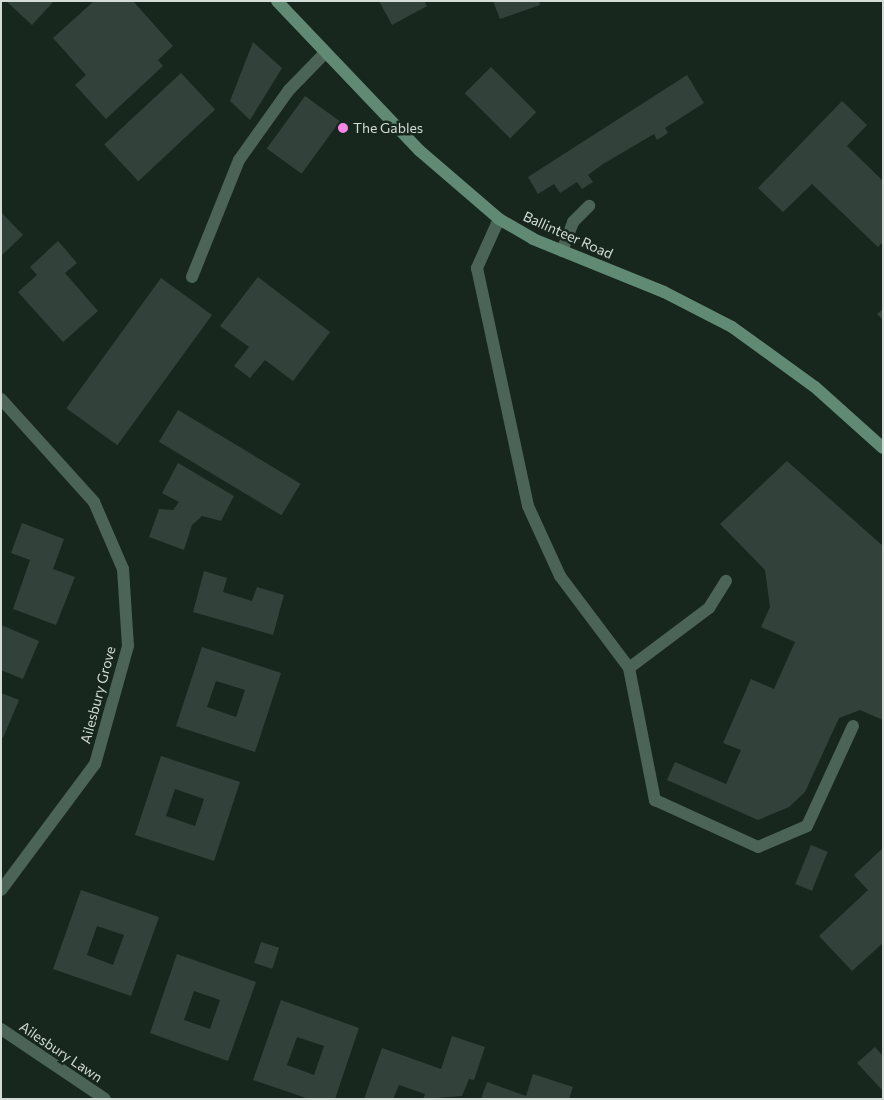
<!DOCTYPE html>
<html>
<head>
<meta charset="utf-8">
<style>
	body { margin:0 }
	#map { position:relative; width:884px; height:1100px; overflow:hidden; background:#17271e; font-family:Commissioner,sans-serif }
	div>[style] { position:absolute }
	[style*='--x'] { left:calc(var(--x)*1px); top:calc(var(--y)*1px); width:calc(var(--w)*1px); rotate:calc(var(--a)*1deg) }
	.building>* { inset:0; background:#32423a; transform-origin:0 0 }
	.lane>* { height:12px; margin:-6px; padding:0 6px; transform-origin:6px; border-radius:6px; background:#4b6457 }
	.street>* { height:12px; margin:-6px; padding:0 6px; transform-origin:6px; border-radius:6px; background:#4b6457 }
	.secondary>* { height:12px; margin:-6px; padding:0 6px; transform-origin:6px; border-radius:6px; background:#618a74 }
	.dots>* { width:14px; height:14px; translate:-50% -50%; box-sizing:border-box; border:2px solid #17271e; border-radius:50% }
	span { translate:-50% -50%; white-space:nowrap; text-align:center; line-height:1.15; -webkit-text-stroke:5px #17271e; paint-order:stroke }
	.poi-label { font-size:14px; color:#d3dcd7 }
	.left { translate:0 -50%; text-align:left }
	.street-label { font-size:14px; color:#d3dcd7 }
	.frame { position:absolute; inset:0; border:2px solid #d3dcd7; pointer-events:none }
</style>
</head>
<body>
<div id="map">
	<div class="building">
		<i style="clip-path:polygon(6px 1px,54px 1px,32px 25px)"></i>
		<i style="clip-path:polygon(94px 1px,133px 1px,173px 46px,158px 60px,163px 66px,106px 119px,75px 85px,86px 75px,53px 38px)"></i>
		<i style="clip-path:polygon(379px 1px,424px 1px,427px 6px,392px 25px)"></i>
		<i style="clip-path:polygon(493px 1px,539px 1px,540px 5px,500px 19px)"></i>
		<i style="clip-path:polygon(253px 42px,282px 68px,250px 120px,230px 101px)"></i>
		<i style="left:491px;top:67px;width:64px;height:37px;rotate:45deg"></i>
		<i style="left:181px;top:73px;width:50px;height:105px;rotate:47deg"></i>
		<i style="clip-path:polygon(687px 75px,704px 103px,665px 128px,668px 133px,657px 140px,654px 134px,603px 164px,588px 175px,593px 182px,582px 189px,577px 182px,560px 193px,554px 184px,538px 194px,528px 177px)"></i>
		<i style="left:305px;top:96px;width:43px;height:65px;rotate:36deg"></i>
		<i style="clip-path:polygon(842px 101px,867px 125px,847px 146px,883px 181px,883px 242px,878px 247px,812px 184px,783px 212px,758px 188px)"></i>
		<i style="clip-path:polygon(1px 212px,23px 235px,1px 256px)"></i>
		<i style="clip-path:polygon(58px 241px,77px 263px,65px 273px,98px 311px,63px 342px,18px 292px,37px 275px,30px 267px)"></i>
		<i style="clip-path:polygon(258px 277px,330px 332px,293px 381px,265px 360px,250px 378px,234px 366px,249px 347px,220px 326px)"></i>
		<i style="left:161px;top:278px;width:63px;height:161px;rotate:36deg"></i>
		<i style="clip-path:polygon(883px 309px,883px 320px,877px 314px)"></i>
		<i style="left:178px;top:410px;width:143px;height:37px;rotate:31deg"></i>
		<i style="clip-path:polygon(787px 461px,883px 546px,883px 720px,860px 710px,839px 718px,805px 792px,789px 807px,758px 820px,667px 780px,675px 762px,726px 784px,741px 750px,723px 743px,751px 679px,774px 689px,795px 642px,761px 627px,770px 607px,765px 570px,720px 524px)"></i>
		<i style="clip-path:polygon(178px 463px,234px 496px,221px 521px,202px 516px,192px 525px,184px 550px,149px 537px,159px 509px,173px 510px,179px 502px,162px 493px)"></i>
		<i style="clip-path:polygon(22px 523px,64px 539px,53px 569px,75px 577px,56px 625px,13px 609px,30px 560px,11px 553px)"></i>
		<i style="clip-path:polygon(204px 571px,227px 578px,223px 592px,252px 601px,257px 587px,284px 595px,273px 635px,193px 612px)"></i>
		<i style="clip-path:polygon(1px 625px,39px 641px,23px 679px,1px 670px)"></i>
		<i style="clip-path:polygon(evenodd,202px 647px,281px 673px,255px 752px,176px 726px,202px 647px,216px 681px,245px 690px,236px 717px,207px 707px,216px 681px)"></i>
		<i style="clip-path:polygon(1px 693px,19px 700px,3px 738px,1px 737px)"></i>
		<i style="clip-path:polygon(evenodd,161px 756px,240px 782px,214px 861px,135px 835px,161px 756px,175px 789px,204px 799px,195px 826px,166px 816px,175px 789px)"></i>
		<i style="left:811px;top:845px;width:18px;height:42px;rotate:22deg"></i>
		<i style="clip-path:polygon(883px 848px,883px 943px,852px 971px,819px 936px,868px 890px,854px 875px)"></i>
		<i style="clip-path:polygon(evenodd,81px 890px,159px 917px,131px 996px,53px 969px,81px 890px,97px 926px,124px 935px,113px 965px,87px 955px,97px 926px)"></i>
		<i style="left:261px;top:942px;width:19px;height:22px;rotate:18deg"></i>
		<i style="clip-path:polygon(evenodd,177px 954px,256px 982px,228px 1061px,150px 1033px,177px 954px,194px 991px,220px 1000px,210px 1029px,184px 1020px,194px 991px)"></i>
		<i style="clip-path:polygon(evenodd,281px 1000px,359px 1028px,335px 1099px,309px 1099px,253px 1080px,281px 1000px,297px 1037px,324px 1046px,314px 1075px,287px 1065px,297px 1037px)"></i>
		<i style="clip-path:polygon(452px 1036px,485px 1047px,474px 1080px,469px 1079px,462px 1096px,423px 1099px,425px 1094px,399px 1085px,393px 1099px,364px 1099px,382px 1048px,441px 1069px)"></i>
		<i style="clip-path:polygon(875px 1047px,883px 1056px,883px 1091px,857px 1063px)"></i>
		<i style="clip-path:polygon(533px 1074px,573px 1087px,569px 1099px,481px 1099px,487px 1082px,526px 1096px)"></i>
	</div>
	<div class="lane">
		<i style="--x:499;--y:219;--w:54;--a:114.2"></i>
		<i style="--x:477;--y:268;--w:243;--a:77.9"></i>
		<i style="--x:528;--y:506;--w:77;--a:65.4"></i>
		<i style="--x:560;--y:576;--w:115;--a:53.1"></i>
		<i style="--x:629;--y:668;--w:135;--a:78.9"></i>
		<i style="--x:655;--y:800;--w:113;--a:24.5"></i>
		<i style="--x:758;--y:847;--w:53;--a:-23.2"></i>
		<i style="--x:807;--y:826;--w:110;--a:-65.3"></i>
		<i style="--x:562;--y:251;--w:31;--a:-69"></i>
		<i style="--x:573;--y:222;--w:23;--a:-45"></i>
		<i style="--x:192;--y:277;--w:126;--a:-68.1"></i>
		<i style="--x:239;--y:160;--w:86;--a:-54.5"></i>
		<i style="--x:289;--y:90;--w:52;--a:-45.8"></i>
		<i style="--x:629;--y:668;--w:100;--a:-36.9"></i>
		<i style="--x:709;--y:608;--w:32;--a:-58"></i>
	</div>
	<div class="street">
		<i style="--x:1;--y:399;--w:139;--a:47.9"></i>
		<i style="--x:94;--y:502;--w:73;--a:66.6"></i>
		<i style="--x:123;--y:569;--w:77;--a:86.3"></i>
		<i style="--x:128;--y:646;--w:123;--a:105.6"></i>
		<i style="--x:95;--y:764;--w:157;--a:126.7"></i>
		<i style="--x:1;--y:1029;--w:125;--a:33.9"></i>
	</div>
	<div class="secondary">
		<i style="--x:277;--y:1;--w:207;--a:46.4"></i>
		<i style="--x:420;--y:151;--w:104;--a:40.7"></i>
		<i style="--x:499;--y:219;--w:39;--a:30"></i>
		<i style="--x:533;--y:239;--w:141;--a:22"></i>
		<i style="--x:664;--y:292;--w:76;--a:27.2"></i>
		<i style="--x:732;--y:327;--w:102;--a:35.9"></i>
		<i style="--x:815;--y:387;--w:91;--a:41.9"></i>
	</div>
	<div class="dots">
		<i style="left:343px;top:128px;background:#f987e8"></i>
	</div>
	<div class="poi-label">
		<span class="left" style="left:353px;top:128px">The Gables</span>
	</div>
	<div class="street-label">
		<span style="left:568px;top:235px;rotate:24deg">Ballinteer Road</span>
		<span style="left:98px;top:695px;rotate:-75deg">Ailesbury Grove</span>
		<span style="left:61px;top:1052px;rotate:34deg">Ailesbury Lawn</span>
	</div>
	<div class="frame"></div>
</div>
</body>
</html>
